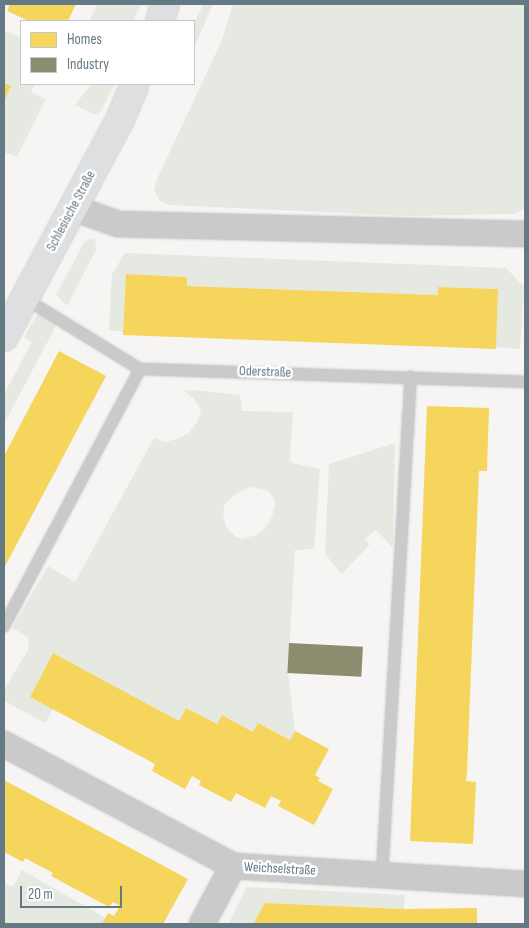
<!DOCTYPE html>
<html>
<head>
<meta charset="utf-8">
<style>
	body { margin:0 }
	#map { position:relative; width:529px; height:928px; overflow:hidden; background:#f6f5f4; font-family:"Sofia Sans Condensed",sans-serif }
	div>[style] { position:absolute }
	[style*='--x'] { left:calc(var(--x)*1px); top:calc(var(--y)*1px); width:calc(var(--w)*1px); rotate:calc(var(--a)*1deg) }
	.green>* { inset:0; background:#e6e8e2 }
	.homes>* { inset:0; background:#f6d55c }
	.industry>* { inset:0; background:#8c8c6e; transform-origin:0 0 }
	.roads { filter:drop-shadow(0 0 1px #d1d2d3) drop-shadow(0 0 1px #d1d2d3) }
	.lane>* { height:12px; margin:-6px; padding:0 6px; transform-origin:6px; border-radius:6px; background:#cacacb }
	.street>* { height:26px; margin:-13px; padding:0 13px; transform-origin:13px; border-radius:13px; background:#cacacb }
	.secondary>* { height:28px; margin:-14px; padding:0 14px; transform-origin:14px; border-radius:14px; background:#dedfe0 }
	span { translate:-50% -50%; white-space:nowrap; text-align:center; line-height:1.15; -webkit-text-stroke:5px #fff; paint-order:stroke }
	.street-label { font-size:14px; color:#657984 }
	.frame { position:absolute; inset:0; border:5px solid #657984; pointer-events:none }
	.legend { position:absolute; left:20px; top:20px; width:175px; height:65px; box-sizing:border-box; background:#fff; border:1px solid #c1c9ce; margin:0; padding:6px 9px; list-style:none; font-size:15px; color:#657984 }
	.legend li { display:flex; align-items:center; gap:10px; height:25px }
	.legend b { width:25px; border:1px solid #c1c9ce }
	.scale { position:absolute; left:20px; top:886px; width:102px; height:22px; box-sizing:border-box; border:2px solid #657984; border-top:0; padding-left:6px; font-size:15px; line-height:18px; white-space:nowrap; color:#657984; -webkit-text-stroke:4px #fff; paint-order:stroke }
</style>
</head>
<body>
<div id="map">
	<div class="green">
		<i style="clip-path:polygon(98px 4px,142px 4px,133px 21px,89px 21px)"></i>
		<i style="clip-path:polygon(204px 4px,213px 4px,194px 48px,194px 22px)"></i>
		<i style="clip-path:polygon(233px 4px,525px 4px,525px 198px,523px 210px,515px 214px,409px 216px,169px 205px,160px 201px,154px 191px,157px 179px,222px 40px)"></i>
		<i style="clip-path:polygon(4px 30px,21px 38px,21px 84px,35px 84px,31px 92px,46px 99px,17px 157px,4px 152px,4px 102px,11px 86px,4px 83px)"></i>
		<i style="clip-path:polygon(91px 84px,115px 84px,99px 114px,93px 114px,75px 105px)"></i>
		<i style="clip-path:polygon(95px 238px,96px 250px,67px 306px,56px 295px,85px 241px)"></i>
		<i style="clip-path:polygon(125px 253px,506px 268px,524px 287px,520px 349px,496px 347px,498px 289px,439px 287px,438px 295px,187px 286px,187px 277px,126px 274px,124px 332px,109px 330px,112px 274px)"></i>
		<i style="clip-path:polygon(38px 313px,58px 322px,4px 424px,4px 394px,32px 342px,24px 337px)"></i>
		<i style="clip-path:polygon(evenodd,194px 390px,240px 395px,242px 411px,293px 412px,290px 459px,292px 463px,320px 469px,314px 549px,295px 550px,288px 673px,295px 731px,290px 740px,259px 723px,253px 732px,222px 715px,217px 724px,186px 708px,179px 721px,53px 653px,30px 697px,53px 709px,45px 723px,4px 701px,4px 690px,29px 648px,28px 637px,12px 628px,48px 566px,75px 582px,154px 438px,165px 442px,177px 439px,189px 433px,198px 421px,201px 410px,194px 399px,184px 391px,194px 390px,250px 487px,267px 490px,274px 498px,275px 505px,272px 517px,265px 528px,256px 535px,242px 539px,236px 537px,226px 527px,223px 512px,225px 504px,236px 494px,250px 487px)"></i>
		<i style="clip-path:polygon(395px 443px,393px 548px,376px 530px,365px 539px,370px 544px,342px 574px,325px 554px,329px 464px)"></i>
		<i style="clip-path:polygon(22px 870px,106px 918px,102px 924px,4px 924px,4px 882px,13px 887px)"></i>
		<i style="clip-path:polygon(247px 887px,405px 895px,404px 909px,265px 903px,253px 924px,228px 924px)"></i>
	</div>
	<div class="homes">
		<i style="clip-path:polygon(10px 4px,76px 4px,68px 21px,29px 21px,7px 11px)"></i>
		<i style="clip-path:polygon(4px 83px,11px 86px,4px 102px)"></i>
		<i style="clip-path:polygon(126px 274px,187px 277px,187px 286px,438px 295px,438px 287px,498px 289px,496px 349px,123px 335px)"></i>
		<i style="clip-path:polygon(59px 351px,106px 376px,4px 568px,4px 456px)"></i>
		<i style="clip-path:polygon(427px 406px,489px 408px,487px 471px,479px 471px,467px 771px,466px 781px,476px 782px,473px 844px,410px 841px)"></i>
		<i style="clip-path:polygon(53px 653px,179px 721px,186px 708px,217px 724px,222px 715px,253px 732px,258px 723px,290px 740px,295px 731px,329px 749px,315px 775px,320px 778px,318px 781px,333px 789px,314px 825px,278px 806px,281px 801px,271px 796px,265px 808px,236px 793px,231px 802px,199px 785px,201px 781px,192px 776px,185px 789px,152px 771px,155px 764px,30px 697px)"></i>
		<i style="clip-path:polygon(4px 780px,188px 879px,163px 924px,102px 924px,108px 913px,114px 916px,120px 906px,113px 902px,109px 907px,51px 876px,53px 873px,25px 858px,23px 862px,4px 852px)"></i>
		<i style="clip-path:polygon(265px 903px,404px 909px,477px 908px,477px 924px,253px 924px)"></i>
	</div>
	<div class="industry">
		<i style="left:289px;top:643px;width:74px;height:30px;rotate:3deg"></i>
	</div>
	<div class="roads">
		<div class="lane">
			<i style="--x:24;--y:298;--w:136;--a:31.5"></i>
			<i style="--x:140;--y:369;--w:385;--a:1.9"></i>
			<i style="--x:4;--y:626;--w:291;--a:-62.1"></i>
			<i style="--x:382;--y:875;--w:499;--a:-86.7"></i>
		</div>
		<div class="street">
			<i style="--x:73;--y:208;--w:48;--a:19.6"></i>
			<i style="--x:118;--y:224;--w:407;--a:1.4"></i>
			<i style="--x:4;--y:744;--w:259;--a:28"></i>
			<i style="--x:233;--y:866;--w:293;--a:3.5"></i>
			<i style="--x:202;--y:924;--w:66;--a:-61.9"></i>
		</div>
		<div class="secondary">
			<i style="--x:160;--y:21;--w:18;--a:-74"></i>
			<i style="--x:4;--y:337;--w:244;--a:-61.9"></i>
			<i style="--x:119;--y:122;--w:41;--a:-67.2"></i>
		</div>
	</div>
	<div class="street-label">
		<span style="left:71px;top:211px;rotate:-62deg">Schlesische Straße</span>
		<span style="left:265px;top:372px;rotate:2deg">Oderstraße</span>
		<span style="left:280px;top:869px;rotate:3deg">Weichselstraße</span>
	</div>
	<div class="frame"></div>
	<ul class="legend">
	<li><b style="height:14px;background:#f6d55c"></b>Homes</li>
	<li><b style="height:14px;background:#8c8c6e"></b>Industry</li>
	</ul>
	<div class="scale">20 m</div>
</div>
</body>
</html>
